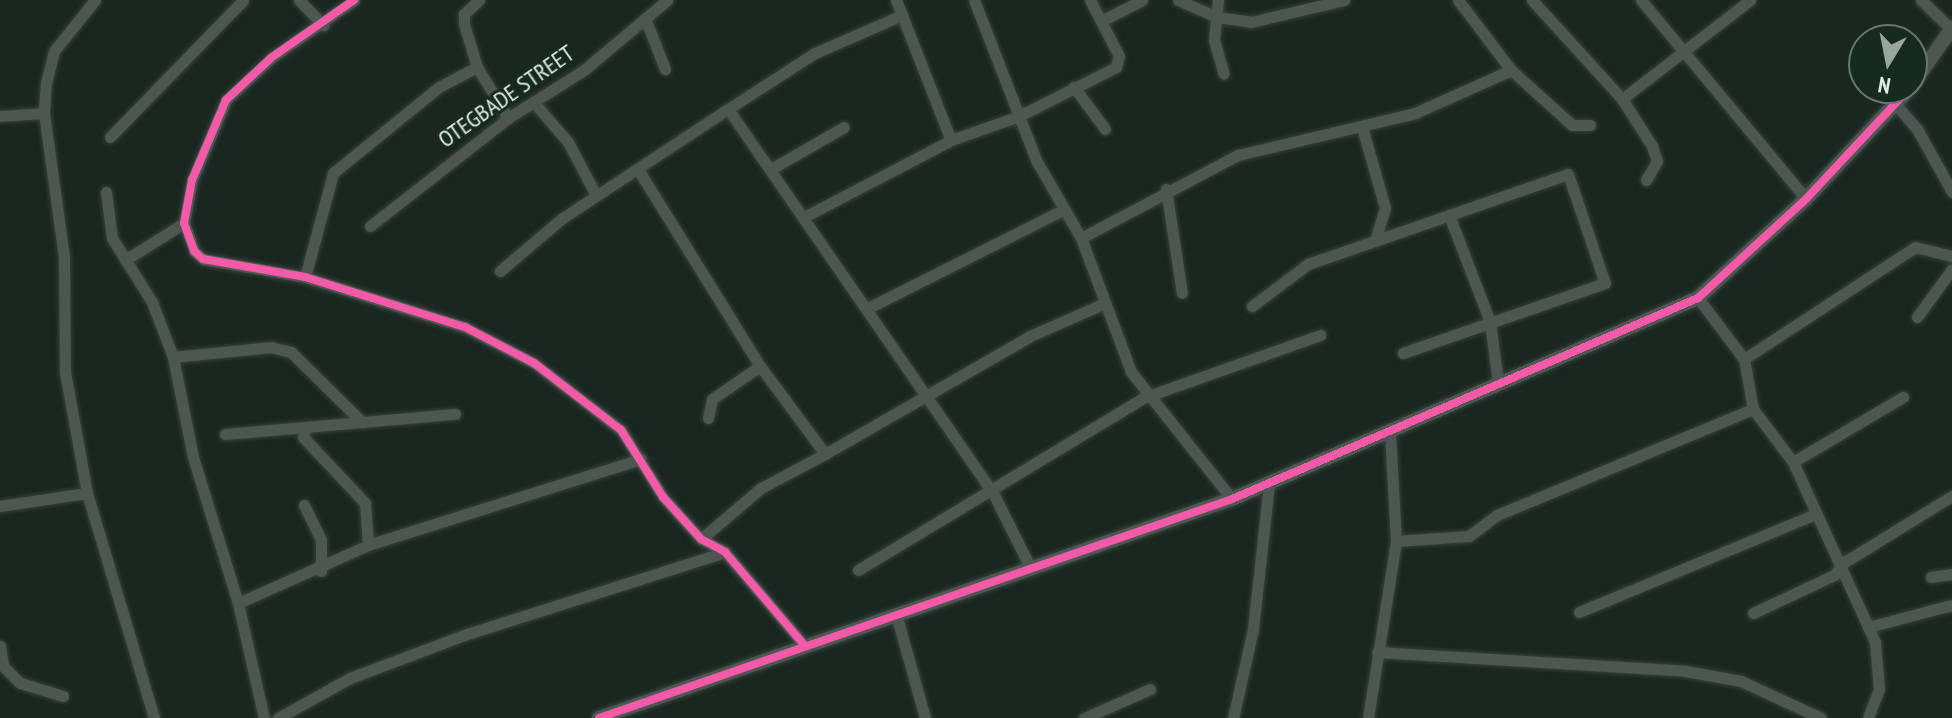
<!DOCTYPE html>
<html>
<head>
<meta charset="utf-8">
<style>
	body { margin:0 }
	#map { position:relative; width:1952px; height:718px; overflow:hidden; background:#1a2620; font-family:"PT Sans Narrow",sans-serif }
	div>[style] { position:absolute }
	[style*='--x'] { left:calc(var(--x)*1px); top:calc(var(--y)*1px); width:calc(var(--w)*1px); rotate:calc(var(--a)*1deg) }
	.roads { filter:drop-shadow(0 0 2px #36413b) drop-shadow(0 0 2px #36413b) }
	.minor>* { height:11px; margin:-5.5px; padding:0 5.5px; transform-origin:5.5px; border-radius:5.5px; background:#4d5751 }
	.tertiary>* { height:14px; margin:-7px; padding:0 7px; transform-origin:7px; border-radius:7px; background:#4d5751 }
	.cycleway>* { height:8px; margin:-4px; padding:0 4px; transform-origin:4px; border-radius:4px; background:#f35aa7 }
	span { translate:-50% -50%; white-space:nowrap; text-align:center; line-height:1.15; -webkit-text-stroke:6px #162a20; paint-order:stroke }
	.street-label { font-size:24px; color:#deebe3 }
	.north { position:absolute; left:1848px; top:24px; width:80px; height:80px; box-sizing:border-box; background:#162a20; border:2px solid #66776e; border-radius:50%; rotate:190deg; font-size:22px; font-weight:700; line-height:32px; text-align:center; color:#deebe3 }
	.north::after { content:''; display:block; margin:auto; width:28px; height:36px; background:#99a69f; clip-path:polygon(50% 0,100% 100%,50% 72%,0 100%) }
</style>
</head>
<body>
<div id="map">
	<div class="roads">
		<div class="minor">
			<i style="--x:95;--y:0;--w:65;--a:128.8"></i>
			<i style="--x:54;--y:51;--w:32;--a:104"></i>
			<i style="--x:46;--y:82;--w:31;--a:94"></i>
			<i style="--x:44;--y:113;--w:146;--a:82.1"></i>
			<i style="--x:64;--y:258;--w:114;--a:89.5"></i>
			<i style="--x:65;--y:372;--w:123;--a:79.7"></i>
			<i style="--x:87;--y:493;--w:235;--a:73.4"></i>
			<i style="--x:299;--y:0;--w:35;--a:46"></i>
			<i style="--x:354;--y:0;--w:101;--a:145.1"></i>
			<i style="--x:271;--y:58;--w:62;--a:137"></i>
			<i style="--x:226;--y:100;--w:87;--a:113"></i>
			<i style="--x:192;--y:180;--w:44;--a:100.5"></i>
			<i style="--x:184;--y:223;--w:30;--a:70"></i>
			<i style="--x:194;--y:251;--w:12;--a:42"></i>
			<i style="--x:203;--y:259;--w:104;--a:10"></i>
			<i style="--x:305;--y:277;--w:168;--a:17.4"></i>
			<i style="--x:465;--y:327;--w:78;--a:27.6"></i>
			<i style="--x:534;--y:363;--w:110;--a:37.6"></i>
			<i style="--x:621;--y:430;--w:79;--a:57.9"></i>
			<i style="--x:663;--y:497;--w:57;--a:47.9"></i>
			<i style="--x:701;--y:539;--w:27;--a:28"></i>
			<i style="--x:725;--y:552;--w:123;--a:49.6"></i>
			<i style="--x:479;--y:0;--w:21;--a:137"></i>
			<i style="--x:464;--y:14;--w:10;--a:90"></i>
			<i style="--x:464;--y:24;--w:45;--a:73.2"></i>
			<i style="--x:477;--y:67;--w:60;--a:58.7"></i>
			<i style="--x:896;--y:0;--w:150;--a:68.6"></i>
			<i style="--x:974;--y:0;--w:172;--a:68.8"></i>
			<i style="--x:1036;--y:160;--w:90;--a:60"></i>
			<i style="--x:1081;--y:238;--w:143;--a:69.5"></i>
			<i style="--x:1131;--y:372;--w:162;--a:51.5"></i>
			<i style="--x:1178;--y:0;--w:43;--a:23.6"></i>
			<i style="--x:1217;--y:17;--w:34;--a:8"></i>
			<i style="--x:1251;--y:22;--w:96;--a:-13.3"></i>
			<i style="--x:1218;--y:0;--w:40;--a:95.7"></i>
			<i style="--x:1214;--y:40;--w:35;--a:74"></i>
			<i style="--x:1458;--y:0;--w:88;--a:52.9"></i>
			<i style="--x:1511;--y:70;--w:82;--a:42"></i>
			<i style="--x:1572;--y:125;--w:18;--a:0"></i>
			<i style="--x:1532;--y:0;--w:134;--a:47.7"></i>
			<i style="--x:1622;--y:99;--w:56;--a:57.4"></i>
			<i style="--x:1652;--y:146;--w:16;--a:72"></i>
			<i style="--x:1657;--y:161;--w:22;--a:120"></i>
			<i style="--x:1641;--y:0;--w:259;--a:50.3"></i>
			<i style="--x:1921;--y:0;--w:42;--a:44"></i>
			<i style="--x:645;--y:18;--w:55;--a:68.6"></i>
			<i style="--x:1101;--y:21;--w:46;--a:-27.1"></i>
			<i style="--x:1074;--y:87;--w:52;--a:53.6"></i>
			<i style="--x:1622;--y:99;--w:162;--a:-37.7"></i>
			<i style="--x:536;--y:105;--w:49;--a:49.1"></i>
			<i style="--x:568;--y:142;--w:60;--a:62.2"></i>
			<i style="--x:1897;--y:106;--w:30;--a:49"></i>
			<i style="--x:1917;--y:129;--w:72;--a:60.9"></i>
			<i style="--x:728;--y:109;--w:103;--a:-32.8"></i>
			<i style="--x:815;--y:53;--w:95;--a:-23.6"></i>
			<i style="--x:0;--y:116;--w:44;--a:-3.9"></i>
			<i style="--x:1362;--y:127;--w:84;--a:74.1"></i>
			<i style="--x:1385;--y:208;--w:34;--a:107"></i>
			<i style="--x:110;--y:137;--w:191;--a:-45.8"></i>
			<i style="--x:771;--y:169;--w:84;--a:-29.9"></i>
			<i style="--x:639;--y:171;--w:229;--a:58.2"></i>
			<i style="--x:760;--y:366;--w:109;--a:53.5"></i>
			<i style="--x:825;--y:454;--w:237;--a:-29.9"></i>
			<i style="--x:1030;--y:336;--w:82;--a:-23.7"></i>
			<i style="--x:1166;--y:189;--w:105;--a:81.3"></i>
			<i style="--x:106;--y:192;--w:46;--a:82.6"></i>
			<i style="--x:112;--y:238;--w:75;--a:58"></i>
			<i style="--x:152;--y:302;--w:59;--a:69.1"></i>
			<i style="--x:173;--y:357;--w:102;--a:78.7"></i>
			<i style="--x:193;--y:457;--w:153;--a:72.9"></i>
			<i style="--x:238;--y:603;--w:118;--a:77.3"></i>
			<i style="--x:1449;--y:215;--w:115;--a:69"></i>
			<i style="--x:1490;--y:322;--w:62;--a:82.5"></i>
			<i style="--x:804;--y:217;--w:166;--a:-27.6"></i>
			<i style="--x:951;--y:140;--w:72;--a:-19.4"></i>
			<i style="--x:1019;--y:116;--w:109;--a:-26.8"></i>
			<i style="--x:1116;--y:67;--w:11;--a:-75"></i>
			<i style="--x:1119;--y:56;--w:63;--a:-117.4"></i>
			<i style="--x:370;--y:226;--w:175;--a:-38"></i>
			<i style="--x:508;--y:118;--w:90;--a:-32.3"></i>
			<i style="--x:584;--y:70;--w:109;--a:-40.1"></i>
			<i style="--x:1081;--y:238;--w:178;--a:-27.9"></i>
			<i style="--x:1238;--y:155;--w:182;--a:-13.3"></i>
			<i style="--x:1415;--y:113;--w:105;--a:-24.1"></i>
			<i style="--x:125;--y:260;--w:70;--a:-32.1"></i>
			<i style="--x:500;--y:271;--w:80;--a:-40.4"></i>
			<i style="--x:561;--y:219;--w:200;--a:-33.4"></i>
			<i style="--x:728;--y:109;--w:464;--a:55.4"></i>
			<i style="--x:992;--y:491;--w:87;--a:63.4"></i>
			<i style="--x:305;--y:277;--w:108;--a:-74.9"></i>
			<i style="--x:333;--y:173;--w:136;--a:-39.1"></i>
			<i style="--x:439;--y:87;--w:43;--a:-27.8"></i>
			<i style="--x:1698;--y:298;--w:76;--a:53"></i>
			<i style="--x:1744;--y:359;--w:51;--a:79.8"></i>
			<i style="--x:1753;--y:409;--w:66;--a:53"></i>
			<i style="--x:1793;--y:462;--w:198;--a:65.5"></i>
			<i style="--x:1875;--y:642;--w:47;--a:85.1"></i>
			<i style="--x:1879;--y:689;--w:31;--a:111"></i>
			<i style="--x:1252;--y:306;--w:70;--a:-36.9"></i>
			<i style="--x:1308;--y:264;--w:275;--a:-19.1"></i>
			<i style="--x:1568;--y:174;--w:115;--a:71.3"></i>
			<i style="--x:1605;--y:283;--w:214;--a:160.9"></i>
			<i style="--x:868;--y:308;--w:220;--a:-26.7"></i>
			<i style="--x:1917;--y:317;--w:59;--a:-53.9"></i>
			<i style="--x:173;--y:357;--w:99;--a:-5.8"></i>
			<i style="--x:271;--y:347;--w:21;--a:14"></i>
			<i style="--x:291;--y:352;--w:100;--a:44.6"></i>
			<i style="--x:1744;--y:359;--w:204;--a:-33.2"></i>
			<i style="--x:1915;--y:247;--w:38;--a:14"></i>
			<i style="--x:708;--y:418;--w:19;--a:-78"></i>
			<i style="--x:712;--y:399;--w:58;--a:-34.5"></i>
			<i style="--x:304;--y:430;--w:7;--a:98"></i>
			<i style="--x:303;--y:437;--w:91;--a:46.8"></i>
			<i style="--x:365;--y:503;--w:42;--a:85.9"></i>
			<i style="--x:225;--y:434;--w:231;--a:-5"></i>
			<i style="--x:1793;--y:462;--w:128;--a:-30.6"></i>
			<i style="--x:304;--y:505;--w:39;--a:64"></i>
			<i style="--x:321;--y:540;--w:31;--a:90"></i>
			<i style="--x:0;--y:506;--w:88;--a:-8.5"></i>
			<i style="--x:701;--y:539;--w:79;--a:-40.4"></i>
			<i style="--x:761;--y:488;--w:72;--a:-28"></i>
			<i style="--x:1396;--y:541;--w:73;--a:-3.9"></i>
			<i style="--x:1469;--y:536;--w:35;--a:-37"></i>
			<i style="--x:1497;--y:515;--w:277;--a:-22.5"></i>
			<i style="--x:858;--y:570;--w:335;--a:-31.1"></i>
			<i style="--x:1145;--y:397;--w:186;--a:-19.5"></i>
			<i style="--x:1931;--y:577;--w:21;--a:-8"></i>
			<i style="--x:238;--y:603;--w:142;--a:-24"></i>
			<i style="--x:368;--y:545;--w:286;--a:-17.5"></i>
			<i style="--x:1579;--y:612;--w:256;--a:-22.5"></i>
			<i style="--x:1753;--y:613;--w:89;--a:-25.1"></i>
			<i style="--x:1834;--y:575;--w:15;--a:-53"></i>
			<i style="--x:1843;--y:563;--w:128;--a:-31.6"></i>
			<i style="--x:896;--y:614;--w:108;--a:74.4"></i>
			<i style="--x:1868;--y:627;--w:87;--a:-14.7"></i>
			<i style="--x:0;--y:646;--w:20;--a:81"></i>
			<i style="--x:3;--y:666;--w:24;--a:45"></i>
			<i style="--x:20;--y:683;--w:45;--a:16.8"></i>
			<i style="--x:1377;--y:652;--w:309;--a:3.5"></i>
			<i style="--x:1685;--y:671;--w:57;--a:10.1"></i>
			<i style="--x:1741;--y:681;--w:88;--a:24.8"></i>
			<i style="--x:278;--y:718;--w:82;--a:-29.1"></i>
			<i style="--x:350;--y:678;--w:128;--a:-20.6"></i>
			<i style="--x:470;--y:633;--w:268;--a:-17.6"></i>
			<i style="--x:1084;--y:718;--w:72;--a:-23.7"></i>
			<i style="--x:1233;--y:718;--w:91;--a:-77.3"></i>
			<i style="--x:1253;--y:629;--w:146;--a:-83.7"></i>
			<i style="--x:1368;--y:718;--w:179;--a:-81"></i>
			<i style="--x:1396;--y:541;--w:106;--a:-93.2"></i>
		</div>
		<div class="tertiary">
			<i style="--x:1912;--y:85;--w:70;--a:-54.9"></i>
			<i style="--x:599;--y:718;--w:670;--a:-19.08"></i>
			<i style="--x:1232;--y:499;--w:508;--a:-23.33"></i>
			<i style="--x:1698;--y:298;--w:147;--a:-42.5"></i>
			<i style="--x:1806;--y:199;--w:152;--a:-46.9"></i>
		</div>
	</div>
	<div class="cycleway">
		<i style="--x:354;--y:0;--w:101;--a:145.1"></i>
		<i style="--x:271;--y:58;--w:62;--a:137"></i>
		<i style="--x:226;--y:100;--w:87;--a:113"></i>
		<i style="--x:192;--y:180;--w:44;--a:100.5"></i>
		<i style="--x:184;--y:223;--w:30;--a:70"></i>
		<i style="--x:194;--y:251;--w:12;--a:42"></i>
		<i style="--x:203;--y:259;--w:104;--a:10"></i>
		<i style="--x:305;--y:277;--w:168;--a:17.4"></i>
		<i style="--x:465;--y:327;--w:78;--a:27.6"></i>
		<i style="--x:534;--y:363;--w:110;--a:37.6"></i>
		<i style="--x:621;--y:430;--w:79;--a:57.9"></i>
		<i style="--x:663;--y:497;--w:57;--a:47.9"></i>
		<i style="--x:701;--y:539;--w:27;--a:28"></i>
		<i style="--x:725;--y:552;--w:123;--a:49.6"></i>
		<i style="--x:599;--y:718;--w:670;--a:-19.08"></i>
		<i style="--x:1232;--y:499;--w:508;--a:-23.33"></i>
		<i style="--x:1698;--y:298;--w:147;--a:-42.5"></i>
		<i style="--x:1806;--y:199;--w:152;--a:-46.9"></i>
	</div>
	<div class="street-label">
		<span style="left:506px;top:96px;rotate:-35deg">OTEGBADE STREET</span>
	</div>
	<div class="north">N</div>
</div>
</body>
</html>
